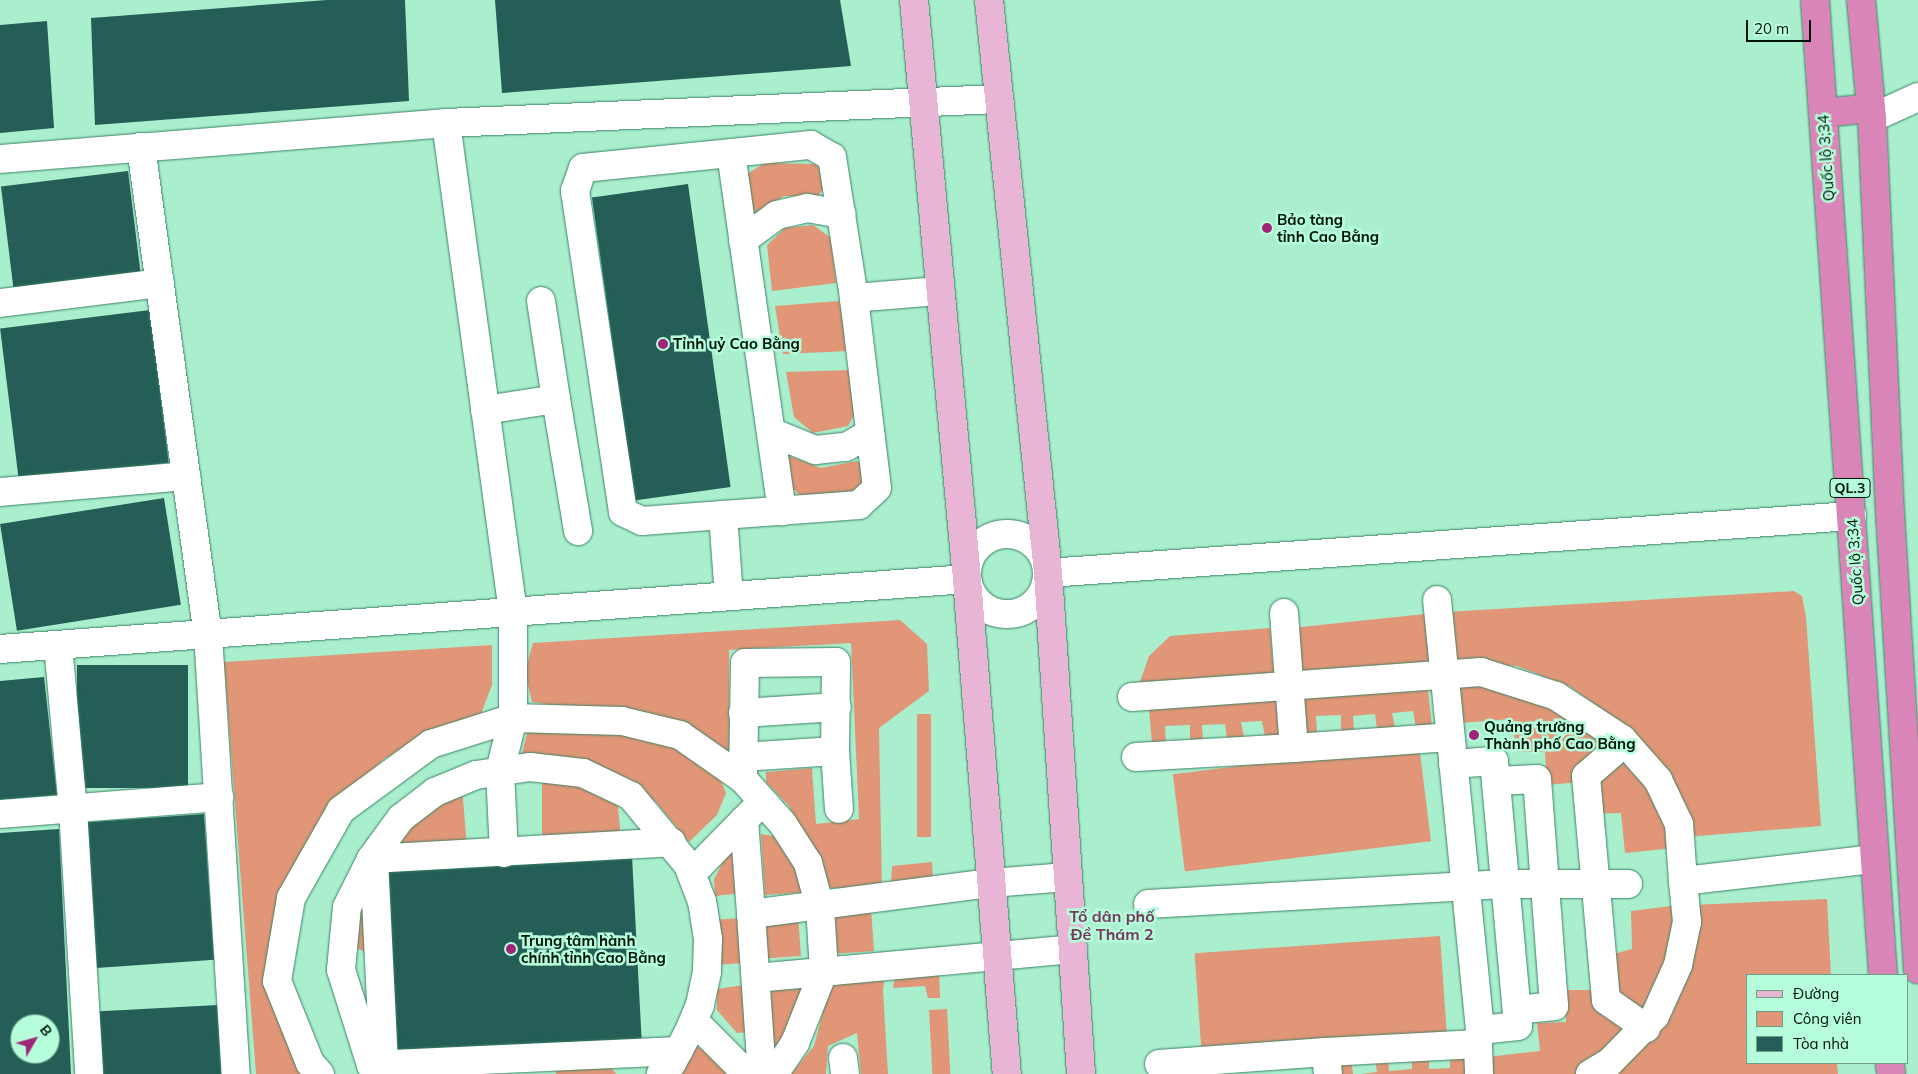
<!DOCTYPE html>
<html>
<head>
<meta charset="utf-8">
<style>
	body { margin:0 }
	#map { position:relative; width:1918px; height:1074px; overflow:hidden; background:#a9efce; font-family:Mulish,sans-serif }
	div>[style] { position:absolute }
	[style*='--x'] { left:calc(var(--x)*1px); top:calc(var(--y)*1px); width:calc(var(--w)*1px); rotate:calc(var(--a)*1deg) }
	.green>* { inset:0; background:#e09677; transform-origin:0 0 }
	.building>* { inset:0; background:#245e57; transform-origin:0 0 }
	.roads { filter:drop-shadow(0 0 1px #3d8265) drop-shadow(0 0 1px #3d8265) }
	.minor>* { height:28px; margin:-14px; padding:0 14px; transform-origin:14px; border-radius:14px; background:#fff }
	.minor>.ring { margin:-14px; padding:0; box-sizing:content-box; background:none; border:28px solid #fff; border-radius:50% }
	.major>* { height:28px; margin:-14px; padding:0 14px; transform-origin:14px; border-radius:14px; background:#e8b6d4 }
	.highway>* { height:28px; margin:-14px; padding:0 14px; transform-origin:14px; border-radius:14px; background:#d985b7 }
	.dots>* { width:14px; height:14px; translate:-50% -50%; box-sizing:border-box; border:2px solid #b6fddb; border-radius:50% }
	span { translate:-50% -50%; white-space:nowrap; text-align:center; line-height:1.15; -webkit-text-stroke:5px #b6fddb; paint-order:stroke }
	.shield-label span { padding:1px 4px; background:#b6fddb; border:1px solid; border-radius:4px; -webkit-text-stroke-width:0 }
	.shield-label { font-size:14px; color:#001308; font-weight:700 }
	.street-label { font-size:15px; color:#001308 }
	.poi-label { font-size:15px; color:#001308; font-weight:700 }
	.left { translate:0 -50%; text-align:left }
	.neighbourhood-label { font-size:16px; color:#77395f; font-weight:700 }
	.legend { position:absolute; left:1746px; top:974px; width:162px; height:90px; box-sizing:border-box; background:#b6fddb; border:1px solid #6d9f87; margin:0; padding:6px 9px; list-style:none; font-size:15px; color:#001308 }
	.legend li { display:flex; align-items:center; gap:10px; height:25px }
	.legend b { width:25px; border:1px solid #6d9f87 }
	.north { position:absolute; left:10px; top:1014px; width:50px; height:50px; box-sizing:border-box; background:#b6fddb; border:1px solid #6d9f87; border-radius:50%; rotate:52deg; font-size:14px; font-weight:700; line-height:20px; text-align:center; color:#001308 }
	.north::after { content:''; display:block; margin:auto; width:18px; height:22px; background:#a02479; clip-path:polygon(50% 0,100% 100%,50% 72%,0 100%) }
	.scale { position:absolute; left:1746px; top:20px; width:65px; height:22px; box-sizing:border-box; border:2px solid #001308; border-top:0; padding-left:6px; font-size:15px; line-height:18px; white-space:nowrap; color:#001308; -webkit-text-stroke:4px #b6fddb; paint-order:stroke }
</style>
</head>
<body>
<div id="map">
	<div class="green">
		<i style="clip-path:polygon(765px 163px,815px 164px,826px 175px,825px 187px,818px 196px,784px 196px,756px 213px,746px 206px,747px 174px)"></i>
		<i style="clip-path:polygon(813px 225px,831px 238px,836px 283px,772px 291px,767px 245px,785px 228px)"></i>
		<i style="clip-path:polygon(839px 301px,849px 351px,783px 354px,775px 306px)"></i>
		<i style="clip-path:polygon(852px 370px,856px 412px,848px 426px,813px 433px,794px 417px,786px 372px)"></i>
		<i style="clip-path:polygon(786px 455px,821px 468px,857px 461px,866px 468px,863px 486px,850px 496px,803px 498px,792px 488px)"></i>
		<i style="clip-path:polygon(1794px 591px,1802px 596px,1806px 617px,1821px 826px,1687px 837px,1623px 724px,1569px 686px,1517px 666px,1453px 663px,1446px 612px)"></i>
		<i style="left:1425px;top:614px;width:51px;height:132px;rotate:84deg"></i>
		<i style="clip-path:polygon(900px 620px,927px 644px,929px 691px,879px 728px,882px 889px,829px 888px,789px 806px,766px 782px,766px 772px,812px 768px,816px 824px,859px 819px,851px 643px,729px 650px,729px 754px,667px 722px,532px 702px,525px 672px,533px 643px)"></i>
		<i style="clip-path:polygon(1270px 628px,1274px 676px,1140px 682px,1149px 656px,1170px 636px)"></i>
		<i style="clip-path:polygon(492px 645px,492px 685px,481px 714px,385px 758px,321px 818px,270px 944px,309px 1074px,256px 1074px,224px 662px)"></i>
		<i style="clip-path:polygon(1452px 677px,1551px 698px,1655px 784px,1674px 848px,1625px 853px,1621px 813px,1589px 814px,1579px 782px,1547px 785px,1545px 752px,1517px 752px,1511px 719px,1461px 723px)"></i>
		<i style="clip-path:polygon(1427px 681px,1432px 726px,1416px 728px,1413px 711px,1392px 713px,1395px 728px,1377px 729px,1375px 714px,1353px 716px,1354px 730px,1341px 731px,1341px 715px,1316px 716px,1317px 733px,1302px 733px,1299px 689px)"></i>
		<i style="clip-path:polygon(1277px 690px,1282px 736px,1265px 737px,1262px 721px,1241px 722px,1244px 738px,1227px 739px,1225px 724px,1202px 725px,1203px 739px,1190px 740px,1190px 725px,1165px 726px,1166px 743px,1152px 743px,1148px 698px)"></i>
		<i style="left:917px;top:714px;width:14px;height:123px"></i>
		<i style="clip-path:polygon(528px 729px,624px 734px,677px 749px,718px 773px,726px 793px,717px 815px,689px 842px,656px 802px,619px 775px,573px 758px,522px 754px)"></i>
		<i style="left:1419px;top:744px;width:98px;height:248px;rotate:83deg"></i>
		<i style="clip-path:polygon(542px 774px,617px 797px,621px 839px,542px 843px)"></i>
		<i style="clip-path:polygon(462px 786px,467px 849px,395px 850px,395px 834px)"></i>
		<i style="clip-path:polygon(761px 834px,774px 836px,797px 861px,807px 892px,765px 895px)"></i>
		<i style="clip-path:polygon(729px 851px,741px 852px,742px 893px,715px 896px,714px 879px)"></i>
		<i style="clip-path:polygon(932px 862px,933px 879px,891px 885px,892px 866px)"></i>
		<i style="clip-path:polygon(1827px 899px,1831px 975px,1747px 975px,1747px 1063px,1837px 1063px,1838px 1074px,1597px 1074px,1646px 1033px,1693px 905px)"></i>
		<i style="clip-path:polygon(356px 903px,364px 903px,367px 953px,348px 944px)"></i>
		<i style="clip-path:polygon(1679px 905px,1665px 971px,1635px 1029px,1579px 1074px,1489px 1074px,1487px 1057px,1540px 1051px,1537px 1023px,1566px 1022px,1565px 990px,1595px 990px,1606px 956px,1632px 949px,1631px 911px)"></i>
		<i style="left:871px;top:908px;width:43px;height:40px;rotate:86deg"></i>
		<i style="left:798px;top:914px;width:42px;height:33px;rotate:86deg"></i>
		<i style="left:741px;top:918px;width:45px;height:25px;rotate:86deg"></i>
		<i style="left:1440px;top:936px;width:99px;height:246px;rotate:86deg"></i>
		<i style="clip-path:polygon(896px 970px,939px 971px,940px 998px,928px 998px,925px 986px,893px 988px)"></i>
		<i style="clip-path:polygon(885px 974px,883px 990px,888px 1074px,861px 1074px,857px 1033px,828px 1046px,826px 1074px,791px 1074px,814px 1046px,832px 978px)"></i>
		<i style="clip-path:polygon(744px 985px,748px 1032px,737px 1033px,717px 1010px,717px 989px)"></i>
		<i style="clip-path:polygon(809px 985px,786px 1045px,771px 1045px,766px 988px)"></i>
		<i style="left:947px;top:1009px;width:65px;height:18px;rotate:87deg"></i>
		<i style="clip-path:polygon(696px 1046px,722px 1061px,728px 1074px,680px 1074px)"></i>
		<i style="clip-path:polygon(1467px 1050px,1467px 1074px,1360px 1074px,1377px 1072px,1375px 1057px,1388px 1057px,1389px 1071px,1412px 1069px,1412px 1055px,1429px 1053px,1429px 1069px,1450px 1068px,1450px 1051px)"></i>
		<i style="clip-path:polygon(1351px 1058px,1353px 1074px,1338px 1074px,1337px 1060px)"></i>
		<i style="clip-path:polygon(608px 1063px,616px 1074px,556px 1074px,555px 1065px)"></i>
	</div>
	<div class="building">
		<i style="clip-path:polygon(327px 0,405px 0,409px 101px,95px 125px,91px 18px)"></i>
		<i style="clip-path:polygon(495px 0,840px 0,851px 66px,502px 93px)"></i>
		<i style="clip-path:polygon(47px 21px,54px 128px,0 133px,0 25px)"></i>
		<i style="left:128px;top:171px;width:103px;height:128px;rotate:83deg"></i>
		<i style="left:688px;top:184px;width:306px;height:97px;rotate:82deg"></i>
		<i style="left:150px;top:310px;width:154px;height:151px;rotate:83deg"></i>
		<i style="left:164px;top:498px;width:108px;height:166px;rotate:81deg"></i>
		<i style="left:188px;top:665px;width:123px;height:111px;rotate:90deg"></i>
		<i style="clip-path:polygon(44px 677px,57px 795px,0 800px,0 681px)"></i>
		<i style="left:204px;top:814px;width:146px;height:118px;rotate:86deg"></i>
		<i style="clip-path:polygon(evenodd,59px 829px,71px 1074px,0 1074px,0 833px,59px 829px,20px 1024px,50px 1024px,50px 1054px,20px 1054px,20px 1024px)"></i>
		<i style="left:632px;top:856px;width:193px;height:251px;rotate:87deg"></i>
		<i style="left:218px;top:1005px;width:69px;height:123px;rotate:87deg"></i>
	</div>
	<div class="roads">
		<div class="minor">
			<i style="--x:1872;--y:118;--w:51;--a:-24.5"></i>
			<i style="--x:446;--y:123;--w:494;--a:82.2"></i>
			<i style="--x:513;--y:612;--w:106;--a:90"></i>
			<i style="--x:513;--y:718;--w:55;--a:103.8"></i>
			<i style="--x:500;--y:771;--w:82;--a:87.2"></i>
			<i style="--x:141;--y:147;--w:492;--a:82.2"></i>
			<i style="--x:208;--y:634;--w:441;--a:86.4"></i>
			<i style="--x:731;--y:153;--w:362;--a:81.9"></i>
			<i style="--x:0;--y:159;--w:447;--a:-4.6"></i>
			<i style="--x:446;--y:123;--w:554;--a:-2.49"></i>
			<i style="--x:743;--y:240;--w:42;--a:-36.3"></i>
			<i style="--x:777;--y:215;--w:31;--a:-13"></i>
			<i style="--x:807;--y:208;--w:35;--a:10"></i>
			<i style="--x:854;--y:298;--w:191;--a:83.1"></i>
			<i style="--x:877;--y:488;--w:25;--a:137"></i>
			<i style="--x:859;--y:505;--w:218;--a:175.8"></i>
			<i style="--x:642;--y:521;--w:21;--a:-155"></i>
			<i style="--x:623;--y:512;--w:325;--a:-98.5"></i>
			<i style="--x:575;--y:191;--w:24;--a:-71"></i>
			<i style="--x:583;--y:168;--w:229;--a:-5.8"></i>
			<i style="--x:811;--y:145;--w:24;--a:30"></i>
			<i style="--x:832;--y:157;--w:143;--a:81.1"></i>
			<i style="--x:854;--y:298;--w:86;--a:-4.7"></i>
			<i style="--x:541;--y:301;--w:99;--a:81.3"></i>
			<i style="--x:0;--y:303;--w:161;--a:-7.1"></i>
			<i style="--x:485;--y:410;--w:72;--a:-8.8"></i>
			<i style="--x:556;--y:399;--w:134;--a:80.5"></i>
			<i style="--x:771;--y:432;--w:48;--a:22.2"></i>
			<i style="--x:815;--y:450;--w:31;--a:-6"></i>
			<i style="--x:846;--y:447;--w:28;--a:-30"></i>
			<i style="--x:0;--y:492;--w:187;--a:-4.9"></i>
			<i style="--x:723;--y:515;--w:81;--a:85.8"></i>
			<i class="ring" style="left:967px;top:534px;width:52px;height:52px"></i>
			<i style="--x:1048;--y:573;--w:806;--a:-4.06"></i>
			<i style="--x:1284;--y:613;--w:135;--a:85.8"></i>
			<i style="--x:1294;--y:748;--w:156;--a:-4"></i>
			<i style="--x:58;--y:645;--w:165;--a:84.8"></i>
			<i style="--x:73;--y:809;--w:265;--a:86.5"></i>
			<i style="--x:0;--y:649;--w:970;--a:-4.14"></i>
			<i style="--x:1132;--y:697;--w:350;--a:-4.1"></i>
			<i style="--x:1481;--y:672;--w:79;--a:17.7"></i>
			<i style="--x:1556;--y:696;--w:79;--a:33.1"></i>
			<i style="--x:1622;--y:739;--w:55;--a:48.7"></i>
			<i style="--x:1658;--y:780;--w:49;--a:64.5"></i>
			<i style="--x:1679;--y:824;--w:57;--a:86"></i>
			<i style="--x:1683;--y:881;--w:192;--a:-6.6"></i>
			<i style="--x:743;--y:713;--w:94;--a:-3.7"></i>
			<i style="--x:1624;--y:743;--w:50;--a:139"></i>
			<i style="--x:1586;--y:776;--w:225;--a:84.9"></i>
			<i style="--x:1606;--y:1000;--w:49;--a:35"></i>
			<i style="--x:742;--y:757;--w:93;--a:-3.7"></i>
			<i style="--x:1136;--y:757;--w:158;--a:-3.3"></i>
			<i style="--x:1453;--y:764;--w:41;--a:-4.2"></i>
			<i style="--x:1494;--y:761;--w:266;--a:84.8"></i>
			<i style="--x:1518;--y:1026;--w:38;--a:174"></i>
			<i style="--x:743;--y:779;--w:116;--a:-89"></i>
			<i style="--x:745;--y:663;--w:91;--a:-0.6"></i>
			<i style="--x:836;--y:662;--w:89;--a:90.6"></i>
			<i style="--x:835;--y:751;--w:58;--a:86.1"></i>
			<i style="--x:1496;--y:781;--w:41;--a:-2.8"></i>
			<i style="--x:1537;--y:779;--w:228;--a:85.7"></i>
			<i style="--x:1554;--y:1006;--w:37;--a:174"></i>
			<i style="--x:0;--y:814;--w:220;--a:-4.4"></i>
			<i style="--x:744;--y:820;--w:94;--a:85.7"></i>
			<i style="--x:751;--y:914;--w:242;--a:-7.4"></i>
			<i style="--x:991;--y:883;--w:76;--a:-4.5"></i>
			<i style="--x:371;--y:859;--w:301;--a:-3.2"></i>
			<i style="--x:374;--y:859;--w:205;--a:87.2"></i>
			<i style="--x:688;--y:865;--w:12;--a:0"></i>
			<i style="--x:700;--y:865;--w:74;--a:-45.5"></i>
			<i style="--x:1148;--y:904;--w:357;--a:-3.2"></i>
			<i style="--x:1504;--y:884;--w:124;--a:0"></i>
			<i style="--x:751;--y:914;--w:160;--a:86.1"></i>
			<i style="--x:756;--y:978;--w:318;--a:-5.2"></i>
			<i style="--x:694;--y:1021;--w:75;--a:45"></i>
			<i style="--x:1478;--y:1044;--w:30;--a:88"></i>
			<i style="--x:1326;--y:1052;--w:152;--a:-3"></i>
			<i style="--x:1478;--y:1044;--w:14;--a:-82"></i>
			<i style="--x:1480;--y:1030;--w:432;--a:-95.7"></i>
			<i style="--x:843;--y:1058;--w:16;--a:83"></i>
			<i style="--x:1159;--y:1064;--w:167;--a:-4.1"></i>
			<i style="--x:1326;--y:1052;--w:22;--a:85"></i>
			<i style="--x:371;--y:1065;--w:308;--a:-2.6"></i>
			<i style="--x:320;--y:1074;--w:15;--a:-132"></i>
			<i style="--x:310;--y:1063;--w:88;--a:-111.9"></i>
			<i style="--x:277;--y:981;--w:84;--a:-80.4"></i>
			<i style="--x:291;--y:898;--w:101;--a:-60.4"></i>
			<i style="--x:341;--y:810;--w:112;--a:-36.3"></i>
			<i style="--x:431;--y:744;--w:86;--a:-17.6"></i>
			<i style="--x:513;--y:718;--w:109;--a:1.6"></i>
			<i style="--x:622;--y:721;--w:60;--a:13.6"></i>
			<i style="--x:680;--y:735;--w:77;--a:34.9"></i>
			<i style="--x:743;--y:779;--w:60;--a:48.4"></i>
			<i style="--x:783;--y:824;--w:46;--a:57.3"></i>
			<i style="--x:808;--y:863;--w:46;--a:74.7"></i>
			<i style="--x:820;--y:907;--w:63;--a:86.4"></i>
			<i style="--x:824;--y:970;--w:79;--a:111.7"></i>
			<i style="--x:795;--y:1043;--w:37;--a:124"></i>
			<i style="--x:381;--y:1074;--w:13;--a:-138"></i>
			<i style="--x:371;--y:1065;--w:100;--a:-107.5"></i>
			<i style="--x:341;--y:970;--w:63;--a:-84.6"></i>
			<i style="--x:347;--y:907;--w:54;--a:-63.4"></i>
			<i style="--x:371;--y:859;--w:51;--a:-53.8"></i>
			<i style="--x:401;--y:818;--w:43;--a:-37.4"></i>
			<i style="--x:435;--y:792;--w:44;--a:-22.5"></i>
			<i style="--x:476;--y:775;--w:55;--a:-8.4"></i>
			<i style="--x:530;--y:767;--w:53;--a:6.5"></i>
			<i style="--x:583;--y:773;--w:53;--a:25.6"></i>
			<i style="--x:631;--y:796;--w:89;--a:50.4"></i>
			<i style="--x:688;--y:865;--w:39;--a:69"></i>
			<i style="--x:702;--y:901;--w:38;--a:81"></i>
			<i style="--x:708;--y:939;--w:33;--a:92"></i>
			<i style="--x:707;--y:972;--w:34;--a:102"></i>
			<i style="--x:700;--y:1005;--w:30;--a:113"></i>
			<i style="--x:688;--y:1033;--w:34;--a:118"></i>
			<i style="--x:672;--y:1063;--w:16;--a:135"></i>
			<i style="--x:1590;--y:1074;--w:23;--a:-31"></i>
			<i style="--x:1610;--y:1062;--w:64;--a:-45.6"></i>
			<i style="--x:1655;--y:1016;--w:56;--a:-65.7"></i>
			<i style="--x:1678;--y:965;--w:44;--a:-78.2"></i>
			<i style="--x:1687;--y:922;--w:41;--a:-95.6"></i>
		</div>
		<div class="major">
			<i style="--x:914;--y:0;--w:581;--a:84.77"></i>
			<i style="--x:967;--y:579;--w:497;--a:85.4"></i>
			<i style="--x:989;--y:0;--w:576;--a:84.12"></i>
			<i style="--x:1048;--y:573;--w:502;--a:86.23"></i>
		</div>
		<div class="highway">
			<i style="--x:1815;--y:0;--w:977;--a:86.01"></i>
			<i style="--x:1861;--y:0;--w:119;--a:84.7"></i>
			<i style="--x:1872;--y:118;--w:395;--a:87.4"></i>
			<i style="--x:1890;--y:513;--w:457;--a:86.5"></i>
			<i style="--x:1823;--y:113;--w:48;--a:-5.9"></i>
			<i style="--x:1890;--y:1063;--w:11;--a:85"></i>
		</div>
	</div>
	<div class="dots">
		<i style="left:1267px;top:228px;background:#a02479"></i>
		<i style="left:663px;top:344px;background:#a02479"></i>
		<i style="left:1474px;top:735px;background:#a02479"></i>
		<i style="left:511px;top:949px;background:#a02479"></i>
	</div>
	<div class="shield-label">
		<span style="left:1850px;top:488px">QL.3</span>
	</div>
	<div class="street-label">
		<span style="left:1826px;top:158px;rotate:-94deg">Quốc lộ 3;34</span>
		<span style="left:1855px;top:562px;rotate:-94deg">Quốc lộ 3;34</span>
	</div>
	<div class="poi-label">
		<span class="left" style="left:1277px;top:228px">Bảo tàng<br>tỉnh Cao Bằng</span>
		<span class="left" style="left:673px;top:344px">Tỉnh uỷ Cao Bằng</span>
		<span class="left" style="left:1484px;top:735px">Quảng trường<br>Thành phố Cao Bằng</span>
		<span class="left" style="left:521px;top:949px">Trung tâm hành<br>chính tỉnh Cao Bằng</span>
	</div>
	<div class="neighbourhood-label">
		<span style="left:1112px;top:925px">Tổ dân phố<br>Đề Thám 2</span>
	</div>
	<ul class="legend">
	<li><b style="height:6px;background:#e8b6d4"></b>Đường</li>
	<li><b style="height:14px;background:#e09677"></b>Công viên</li>
	<li><b style="height:14px;background:#245e57"></b>Tòa nhà</li>
	</ul>
	<div class="north">B</div>
	<div class="scale">20 m</div>
</div>
</body>
</html>
